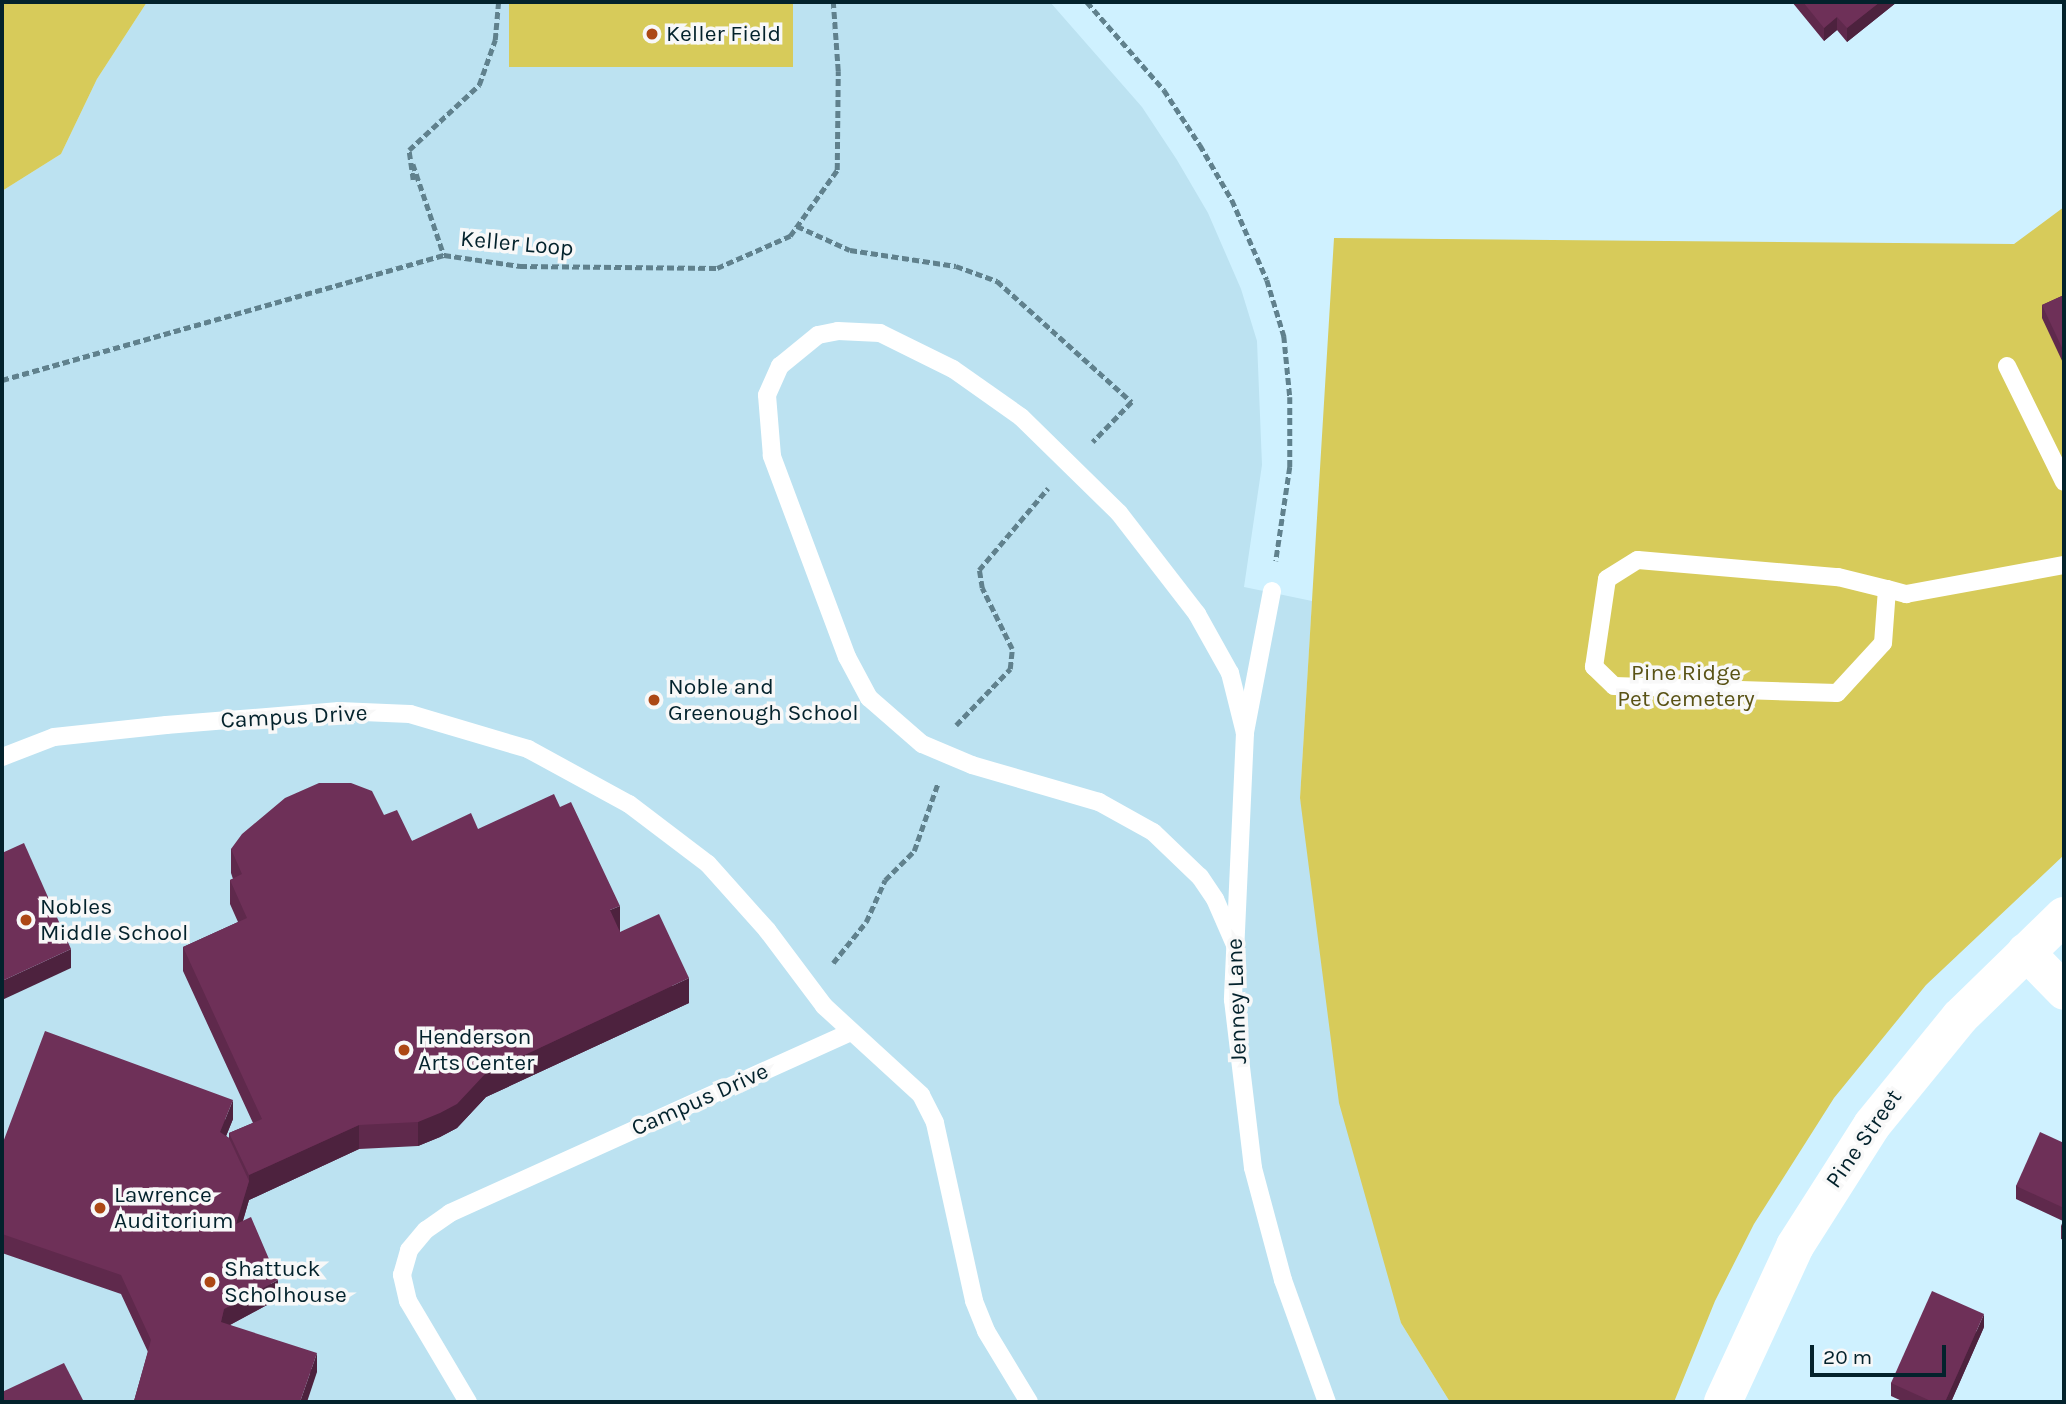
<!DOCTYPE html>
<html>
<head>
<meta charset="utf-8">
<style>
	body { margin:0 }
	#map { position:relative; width:2066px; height:1404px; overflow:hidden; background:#cff1ff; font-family:Karla,sans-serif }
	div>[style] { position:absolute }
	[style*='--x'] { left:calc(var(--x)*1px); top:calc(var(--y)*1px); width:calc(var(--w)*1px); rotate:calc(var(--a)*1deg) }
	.built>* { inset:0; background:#bce2f1 }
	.green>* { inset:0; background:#d7cb5a; transform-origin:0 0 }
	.path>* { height:4.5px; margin-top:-2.25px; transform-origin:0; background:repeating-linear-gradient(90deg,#60818d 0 7px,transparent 0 10.5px) }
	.service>* { height:18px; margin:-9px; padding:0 9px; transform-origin:9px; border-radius:9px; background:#fff }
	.minor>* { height:37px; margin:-18.5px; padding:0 18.5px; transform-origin:18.5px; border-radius:18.5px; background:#fff }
	.tertiary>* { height:38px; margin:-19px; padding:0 19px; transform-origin:19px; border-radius:19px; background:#fff }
	.wall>* { inset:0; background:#5f294c }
	.shaded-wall>* { inset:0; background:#4d223e }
	.building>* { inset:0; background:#6e3058 }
	.dots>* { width:19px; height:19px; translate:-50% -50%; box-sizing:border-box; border:4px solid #f8f8f8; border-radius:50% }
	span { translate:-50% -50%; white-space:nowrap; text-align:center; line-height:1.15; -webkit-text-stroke:7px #f8f8f8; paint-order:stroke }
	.poi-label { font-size:23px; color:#03222c }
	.left { translate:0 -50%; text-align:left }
	.street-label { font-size:23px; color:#03222c }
	.park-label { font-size:23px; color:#595215 }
	.frame { position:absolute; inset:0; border:4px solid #03222c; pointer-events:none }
	.scale { position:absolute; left:1810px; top:1345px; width:136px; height:32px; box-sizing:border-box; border:4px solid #03222c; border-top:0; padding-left:9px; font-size:21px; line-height:24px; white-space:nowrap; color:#03222c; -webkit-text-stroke:5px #f8f8f8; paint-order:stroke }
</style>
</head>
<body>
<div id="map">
	<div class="built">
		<i style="clip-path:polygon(147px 2px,1050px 2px,1142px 107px,1177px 160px,1208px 213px,1241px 289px,1257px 341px,1262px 465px,1244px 587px,1312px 601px,1300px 798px,1401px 1323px,1450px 1402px,2px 1402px,2px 191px,61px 154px,97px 79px)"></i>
	</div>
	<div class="green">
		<i style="clip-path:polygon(2px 2px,147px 2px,97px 79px,61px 154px,2px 191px)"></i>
		<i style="left:509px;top:2px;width:284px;height:65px"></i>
		<i style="clip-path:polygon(2064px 207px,2064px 855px,1926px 985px,1834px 1098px,1754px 1224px,1715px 1301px,1674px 1402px,1450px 1402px,1401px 1323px,1339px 1103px,1300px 798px,1334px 238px,2014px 244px)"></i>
	</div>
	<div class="path">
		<i style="--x:1087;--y:2;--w:117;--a:48.8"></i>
		<i style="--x:1164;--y:90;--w:66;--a:56.8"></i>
		<i style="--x:1200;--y:145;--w:64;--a:59.8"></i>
		<i style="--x:1232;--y:200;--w:87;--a:66.4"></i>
		<i style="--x:1267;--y:280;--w:59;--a:73.1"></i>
		<i style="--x:1284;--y:336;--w:61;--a:84.4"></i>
		<i style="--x:1290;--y:397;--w:70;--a:90"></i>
		<i style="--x:1290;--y:467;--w:95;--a:98.5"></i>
		<i style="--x:413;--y:164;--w:96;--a:71.2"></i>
		<i style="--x:413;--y:180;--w:30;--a:-98"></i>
		<i style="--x:409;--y:150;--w:96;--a:-42.9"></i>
		<i style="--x:479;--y:85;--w:48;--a:-70.4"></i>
		<i style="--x:495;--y:40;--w:38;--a:-85"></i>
		<i style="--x:797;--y:226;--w:58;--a:24.4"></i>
		<i style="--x:850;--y:250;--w:107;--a:8.6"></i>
		<i style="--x:956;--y:266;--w:44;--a:20.1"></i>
		<i style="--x:997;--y:281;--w:181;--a:41.9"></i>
		<i style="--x:1132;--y:402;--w:56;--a:134.3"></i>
		<i style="--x:2;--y:380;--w:459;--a:-15.8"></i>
		<i style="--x:444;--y:255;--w:77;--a:8.2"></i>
		<i style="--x:520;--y:266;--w:197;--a:0.6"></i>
		<i style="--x:717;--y:268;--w:80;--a:-23.7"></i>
		<i style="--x:790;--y:236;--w:81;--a:-54.5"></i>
		<i style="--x:837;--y:170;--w:99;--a:-89.4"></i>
		<i style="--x:838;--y:71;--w:69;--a:-94.1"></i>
		<i style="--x:956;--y:725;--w:78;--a:-46"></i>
		<i style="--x:1010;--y:669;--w:20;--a:-84"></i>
		<i style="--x:1012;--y:649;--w:68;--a:-116.2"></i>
		<i style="--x:982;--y:588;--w:18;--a:-99"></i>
		<i style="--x:979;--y:570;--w:107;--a:-49.9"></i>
		<i style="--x:833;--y:963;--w:53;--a:-51.2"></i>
		<i style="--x:866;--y:922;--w:46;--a:-65.7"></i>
		<i style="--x:885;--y:880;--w:41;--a:-45"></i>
		<i style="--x:914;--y:851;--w:72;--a:-70.6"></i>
	</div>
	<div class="service">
		<i style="--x:2007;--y:366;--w:129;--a:63.8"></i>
		<i style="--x:1887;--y:589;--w:54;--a:94.2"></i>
		<i style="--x:1883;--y:643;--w:68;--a:132.6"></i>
		<i style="--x:1837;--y:693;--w:223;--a:-178.2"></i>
		<i style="--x:1614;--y:686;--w:28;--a:-136"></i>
		<i style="--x:1594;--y:667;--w:89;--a:-81.6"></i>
		<i style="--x:1607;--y:579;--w:36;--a:-32"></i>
		<i style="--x:1638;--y:560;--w:201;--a:4.9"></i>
		<i style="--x:1838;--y:577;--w:50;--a:13.8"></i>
		<i style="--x:1887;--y:589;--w:20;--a:15"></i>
		<i style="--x:1906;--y:594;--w:161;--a:-10.4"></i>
		<i style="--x:1272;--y:591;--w:145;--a:100.8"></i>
		<i style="--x:1245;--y:733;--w:267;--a:92.6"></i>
		<i style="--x:1233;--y:1000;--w:169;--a:83.2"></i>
		<i style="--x:1253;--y:1168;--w:116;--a:75"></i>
		<i style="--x:1283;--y:1280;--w:130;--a:70.2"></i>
		<i style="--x:2;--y:757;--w:56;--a:-21"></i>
		<i style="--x:54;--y:737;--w:113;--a:-6.1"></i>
		<i style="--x:166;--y:725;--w:174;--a:-4.6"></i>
		<i style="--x:339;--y:711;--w:71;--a:2.4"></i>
		<i style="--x:410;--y:714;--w:123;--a:16.5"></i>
		<i style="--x:528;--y:749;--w:115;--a:28.6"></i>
		<i style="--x:629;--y:804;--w:99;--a:37.2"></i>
		<i style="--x:708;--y:864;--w:89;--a:48.2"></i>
		<i style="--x:767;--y:930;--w:95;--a:53.1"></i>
		<i style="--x:824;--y:1006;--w:132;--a:42.5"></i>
		<i style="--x:921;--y:1095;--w:31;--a:63"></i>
		<i style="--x:935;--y:1123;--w:182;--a:77.6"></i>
		<i style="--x:974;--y:1301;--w:32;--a:68"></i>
		<i style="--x:986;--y:1331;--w:83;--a:58.8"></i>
		<i style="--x:1235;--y:945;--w:50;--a:-113.5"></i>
		<i style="--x:1215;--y:899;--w:27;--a:-124"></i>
		<i style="--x:1200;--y:877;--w:65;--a:-136.2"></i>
		<i style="--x:1153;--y:832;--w:62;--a:-150.9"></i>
		<i style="--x:1099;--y:802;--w:132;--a:-163.8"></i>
		<i style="--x:972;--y:765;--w:54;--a:-157.2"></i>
		<i style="--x:922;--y:744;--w:70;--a:-139"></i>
		<i style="--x:869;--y:698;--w:47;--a:-118.2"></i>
		<i style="--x:847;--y:657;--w:215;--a:-110.5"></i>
		<i style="--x:772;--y:456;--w:61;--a:-94.7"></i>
		<i style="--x:767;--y:395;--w:32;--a:-66"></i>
		<i style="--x:780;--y:366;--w:49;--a:-39.2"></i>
		<i style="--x:818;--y:335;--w:20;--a:-11"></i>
		<i style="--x:838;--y:331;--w:42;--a:2.7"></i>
		<i style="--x:880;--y:333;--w:81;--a:26.3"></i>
		<i style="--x:953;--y:369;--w:83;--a:35.2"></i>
		<i style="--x:1021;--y:417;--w:137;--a:44.4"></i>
		<i style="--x:1119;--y:513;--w:128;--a:52.3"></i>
		<i style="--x:1197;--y:614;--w:68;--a:60.8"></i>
		<i style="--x:1230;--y:673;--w:62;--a:76"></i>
		<i style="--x:468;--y:1402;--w:117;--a:-120.7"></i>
		<i style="--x:408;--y:1301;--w:27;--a:-103"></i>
		<i style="--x:402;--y:1275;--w:26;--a:-74"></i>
		<i style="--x:409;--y:1250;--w:26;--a:-50"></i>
		<i style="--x:426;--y:1230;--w:29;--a:-35"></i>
		<i style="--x:450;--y:1213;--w:439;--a:-24.3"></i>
	</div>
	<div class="minor">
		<i style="--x:2025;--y:951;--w:56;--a:45.7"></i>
	</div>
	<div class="tertiary">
		<i style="--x:1723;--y:1402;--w:172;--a:-65.2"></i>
		<i style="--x:1795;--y:1246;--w:143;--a:-57.5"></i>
		<i style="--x:1872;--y:1125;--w:139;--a:-50.8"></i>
		<i style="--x:1960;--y:1017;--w:145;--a:-44.2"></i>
	</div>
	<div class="wall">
		<i style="clip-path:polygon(1792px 2px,1897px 2px,1847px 42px,1837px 30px,1824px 41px)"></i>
		<i style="clip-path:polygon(2064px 295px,2064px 365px,2042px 318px,2042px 305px)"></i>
		<i style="clip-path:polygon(384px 815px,412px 841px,478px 829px,620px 930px,620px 932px,689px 1003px,486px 1097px,457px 1128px,440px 1137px,418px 1146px,359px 1149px,249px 1200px,243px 1221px,278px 1299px,230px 1325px,317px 1372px,134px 1401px,148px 1352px,121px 1294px,2px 1253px,2px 1145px,233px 1119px,226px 1136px,229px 1138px,229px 1133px,253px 1123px,183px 971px,183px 947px,238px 922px,230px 904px,230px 880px,233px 879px,231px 873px,231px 849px)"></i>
		<i style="clip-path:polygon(2064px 1143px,2064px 1240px,2061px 1239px,2061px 1226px,2063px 1221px,2016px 1199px,2016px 1186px)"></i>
		<i style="clip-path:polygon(1984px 1327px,1951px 1402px,1904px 1402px,1891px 1396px,1891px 1383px)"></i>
	</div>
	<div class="shaded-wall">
		<i style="clip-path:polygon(1880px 2px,1897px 2px,1847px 42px,1847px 28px)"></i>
		<i style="clip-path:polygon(1837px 17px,1837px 30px,1824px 41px,1824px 28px)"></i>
		<i style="clip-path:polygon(620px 906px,620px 930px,610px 934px,610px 910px)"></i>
		<i style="clip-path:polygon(71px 949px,71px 968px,2px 1000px,2px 981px)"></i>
		<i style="clip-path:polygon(689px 978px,689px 1003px,486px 1097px,457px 1128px,440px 1137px,418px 1146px,418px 1122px,486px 1073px)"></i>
		<i style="clip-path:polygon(233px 1100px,233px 1119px,220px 1151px,220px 1132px)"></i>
		<i style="clip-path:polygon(359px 1125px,359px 1149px,249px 1200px,236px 1243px,236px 1224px,249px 1181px,249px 1175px)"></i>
		<i style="clip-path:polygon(278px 1280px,278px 1299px,224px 1328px,221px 1322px,224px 1309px)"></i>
		<i style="clip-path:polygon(1984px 1314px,1984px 1327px,1951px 1402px,1945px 1402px)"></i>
		<i style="clip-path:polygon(317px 1353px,317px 1372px,307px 1402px,300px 1402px)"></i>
	</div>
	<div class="building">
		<i style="clip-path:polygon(1803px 2px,1880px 2px,1847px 28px,1837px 17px,1824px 28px)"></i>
		<i style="clip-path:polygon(2064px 295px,2064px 352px,2042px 305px)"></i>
		<i style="clip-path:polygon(319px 783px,351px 783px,372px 791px,384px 815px,397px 810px,412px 841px,471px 813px,478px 829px,554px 794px,560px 807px,571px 802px,620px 906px,610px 910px,620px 932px,659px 914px,689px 978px,486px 1073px,457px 1104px,440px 1113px,418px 1122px,359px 1125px,249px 1175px,229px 1133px,262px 1119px,183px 947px,247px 918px,230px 880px,242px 874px,231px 849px,242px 834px,285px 798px)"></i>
		<i style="clip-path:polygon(24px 843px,71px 949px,2px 981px,2px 853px)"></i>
		<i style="clip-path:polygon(45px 1031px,233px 1100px,220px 1132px,229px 1138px,249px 1181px,236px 1224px,251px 1217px,278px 1280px,224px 1309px,221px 1322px,317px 1353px,300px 1402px,131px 1402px,134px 1401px,151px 1340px,121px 1275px,2px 1234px,2px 1145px)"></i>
		<i style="clip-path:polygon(2040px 1132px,2064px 1143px,2064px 1208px,2016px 1186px)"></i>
		<i style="clip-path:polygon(1932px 1291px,1984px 1314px,1945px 1402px,1933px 1402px,1891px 1383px)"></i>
		<i style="clip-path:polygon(64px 1363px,84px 1402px,2px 1402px,2px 1392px)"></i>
	</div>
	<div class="dots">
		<i style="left:652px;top:34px;background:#ac4815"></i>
		<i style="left:654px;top:700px;background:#ac4815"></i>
		<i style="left:26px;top:920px;background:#ac4815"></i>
		<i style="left:404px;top:1050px;background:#ac4815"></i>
		<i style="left:100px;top:1208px;background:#ac4815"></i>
		<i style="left:210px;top:1282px;background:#ac4815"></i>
	</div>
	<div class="poi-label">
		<span class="left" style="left:666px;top:34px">Keller Field</span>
		<span class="left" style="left:668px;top:700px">Noble and<br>Greenough School</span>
		<span class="left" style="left:40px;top:920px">Nobles<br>Middle School</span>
		<span class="left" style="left:418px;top:1050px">Henderson<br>Arts Center</span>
		<span class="left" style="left:114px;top:1208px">Lawrence<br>Auditorium</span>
		<span class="left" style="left:224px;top:1282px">Shattuck<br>Scholhouse</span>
	</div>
	<div class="street-label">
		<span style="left:517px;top:244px;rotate:5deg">Keller Loop</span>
		<span style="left:294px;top:717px;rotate:-3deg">Campus Drive</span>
		<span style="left:1237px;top:1001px;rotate:-92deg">Jenney Lane</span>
		<span style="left:700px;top:1100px;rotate:-24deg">Campus Drive</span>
		<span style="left:1864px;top:1139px;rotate:-55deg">Pine Street</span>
	</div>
	<div class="park-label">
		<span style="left:1686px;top:686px">Pine Ridge<br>Pet Cemetery</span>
	</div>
	<div class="frame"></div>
	<div class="scale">20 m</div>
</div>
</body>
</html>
